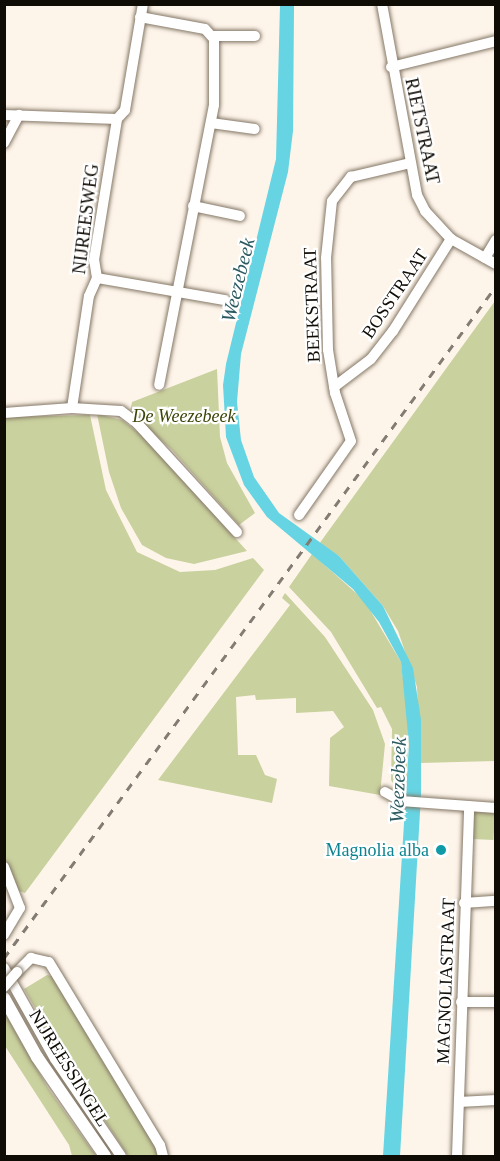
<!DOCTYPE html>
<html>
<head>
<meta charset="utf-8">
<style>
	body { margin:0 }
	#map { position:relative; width:500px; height:1161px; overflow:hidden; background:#fef5ea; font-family:Georgia,serif }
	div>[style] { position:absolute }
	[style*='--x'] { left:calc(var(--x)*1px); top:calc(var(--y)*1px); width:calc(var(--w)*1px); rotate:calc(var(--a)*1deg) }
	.green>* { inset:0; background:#c9d19e; transform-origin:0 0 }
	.water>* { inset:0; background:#66d4e2 }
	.roads { filter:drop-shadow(0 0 2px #847766) drop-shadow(0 0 2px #847766) }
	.minor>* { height:10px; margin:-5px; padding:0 5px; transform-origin:5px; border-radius:5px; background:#fff }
	.major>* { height:12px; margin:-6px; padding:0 6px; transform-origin:6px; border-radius:6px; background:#fff }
	.rail>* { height:3px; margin-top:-1.5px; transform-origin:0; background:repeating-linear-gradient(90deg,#827c73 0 8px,transparent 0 16px) }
	.bridges { filter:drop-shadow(0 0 2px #847766) drop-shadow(0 0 2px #847766) }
	.minor-bridge>* { height:10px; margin:-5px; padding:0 5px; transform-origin:5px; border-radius:5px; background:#fff }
	.dots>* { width:16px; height:16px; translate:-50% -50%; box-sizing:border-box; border:3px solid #fff; border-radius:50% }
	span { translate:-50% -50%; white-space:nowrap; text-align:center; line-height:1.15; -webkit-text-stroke:4.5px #fff; paint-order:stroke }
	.street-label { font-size:18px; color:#0f0b05 }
	.park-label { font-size:18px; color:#3e4407; font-style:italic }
	.culture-label { font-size:18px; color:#0d838f }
	.right { translate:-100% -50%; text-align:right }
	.water-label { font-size:20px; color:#2b5a61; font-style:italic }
	.frame { position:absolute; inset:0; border:6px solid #0f0b05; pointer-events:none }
</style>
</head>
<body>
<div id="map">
	<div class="green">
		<i style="clip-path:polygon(495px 301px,495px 761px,420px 763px,417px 687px,398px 631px,383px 606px,339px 556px,319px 544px)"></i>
		<i style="clip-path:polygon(217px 369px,220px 437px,227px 463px,255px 513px,239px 525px,172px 450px,130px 412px,132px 402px)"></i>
		<i style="clip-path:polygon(97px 414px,122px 420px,144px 437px,247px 551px,194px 564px,166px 558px,142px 545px,121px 508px,109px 472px)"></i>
		<i style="clip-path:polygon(90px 415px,106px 490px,137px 552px,180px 572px,215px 570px,253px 558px,264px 570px,25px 893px,19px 891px,4px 856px,4px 417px)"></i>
		<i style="clip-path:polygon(312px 554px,364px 600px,401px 662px,409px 725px,406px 793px,398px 791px,391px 780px,392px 729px,381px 707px,377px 708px,331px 632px,289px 587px)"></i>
		<i style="clip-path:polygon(285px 593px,325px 637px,373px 710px,385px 744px,380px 795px,329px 786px,330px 738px,344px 727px,333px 711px,296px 713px,296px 698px,256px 700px,255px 695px,236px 697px,238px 755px,256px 755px,265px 775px,277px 779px,272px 803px,158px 780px,290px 605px,282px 598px)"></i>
		<i style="left:474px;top:811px;width:21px;height:28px;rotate:3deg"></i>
		<i style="clip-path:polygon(47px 975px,56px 977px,157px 1146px,160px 1156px,128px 1156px,66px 1061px,24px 989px)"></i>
		<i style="clip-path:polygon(5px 1013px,48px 1088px,96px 1156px,72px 1156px,69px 1145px,5px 1046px)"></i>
	</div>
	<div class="water">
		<i style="clip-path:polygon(280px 5px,294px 5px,294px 9px,293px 131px,288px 172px,241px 354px,237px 402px,241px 440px,254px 477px,279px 513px,339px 556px,383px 606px,413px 668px,421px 720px,421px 795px,400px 1156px,383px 1156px,409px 744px,401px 662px,379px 622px,353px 589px,267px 517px,244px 485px,226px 437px,223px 385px,226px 364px,276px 159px)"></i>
	</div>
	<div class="roads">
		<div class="minor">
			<i style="--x:382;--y:4;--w:194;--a:79.6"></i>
			<i style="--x:417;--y:195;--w:18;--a:63"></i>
			<i style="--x:425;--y:211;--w:38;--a:47"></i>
			<i style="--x:451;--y:239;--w:51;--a:29.1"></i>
			<i style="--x:140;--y:17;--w:66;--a:10.5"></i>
			<i style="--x:205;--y:29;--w:13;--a:48"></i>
			<i style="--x:214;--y:39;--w:66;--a:90"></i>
			<i style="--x:214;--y:105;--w:285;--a:101.1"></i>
			<i style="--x:214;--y:36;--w:41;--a:0"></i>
			<i style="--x:391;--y:67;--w:108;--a:-13.9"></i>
			<i style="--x:4;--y:115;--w:113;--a:2"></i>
			<i style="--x:211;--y:123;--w:44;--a:7.8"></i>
			<i style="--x:4;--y:143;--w:32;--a:-62"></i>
			<i style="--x:193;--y:206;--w:48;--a:12"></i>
			<i style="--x:485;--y:258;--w:21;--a:-59"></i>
			<i style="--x:97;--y:278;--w:130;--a:9.8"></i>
			<i style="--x:334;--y:387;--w:46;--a:-37.1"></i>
			<i style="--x:371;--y:359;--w:36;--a:-52"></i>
			<i style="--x:393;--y:331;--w:109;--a:-57.8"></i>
			<i style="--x:72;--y:408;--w:113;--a:-81.4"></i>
			<i style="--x:89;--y:296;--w:20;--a:-66"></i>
			<i style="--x:97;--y:278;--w:18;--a:-99"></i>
			<i style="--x:94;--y:260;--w:143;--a:-80.7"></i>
			<i style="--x:117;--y:119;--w:12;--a:-48"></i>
			<i style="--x:125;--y:110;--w:108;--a:-80.4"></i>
			<i style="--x:4;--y:413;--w:68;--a:-4.2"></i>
			<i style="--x:72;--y:408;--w:49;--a:3.5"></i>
			<i style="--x:121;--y:411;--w:20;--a:37"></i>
			<i style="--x:137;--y:423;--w:148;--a:47.5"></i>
			<i style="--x:299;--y:515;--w:90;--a:-54.9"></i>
			<i style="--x:351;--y:441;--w:51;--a:-108.4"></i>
			<i style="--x:335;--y:393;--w:44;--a:-99.2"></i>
			<i style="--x:328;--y:350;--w:92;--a:-91.2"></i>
			<i style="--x:326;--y:258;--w:57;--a:-84"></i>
			<i style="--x:332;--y:201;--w:31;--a:-52"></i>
			<i style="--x:351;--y:177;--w:61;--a:-13.3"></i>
			<i style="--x:385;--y:792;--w:18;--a:29"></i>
			<i style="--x:401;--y:801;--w:95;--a:4.2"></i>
			<i style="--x:4;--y:867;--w:44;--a:68.7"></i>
			<i style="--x:20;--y:908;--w:31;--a:121"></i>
			<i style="--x:464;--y:903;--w:32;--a:-4"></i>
			<i style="--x:4;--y:968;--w:104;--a:60.7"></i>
			<i style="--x:55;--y:1059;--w:117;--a:55.8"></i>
			<i style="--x:17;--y:972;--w:20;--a:-45"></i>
			<i style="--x:31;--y:958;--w:18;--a:13"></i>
			<i style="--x:49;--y:962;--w:214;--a:58.8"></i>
			<i style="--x:160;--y:1145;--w:11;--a:75"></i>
			<i style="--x:461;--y:1002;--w:35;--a:0"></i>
			<i style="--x:459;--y:1102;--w:37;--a:-3"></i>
			<i style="--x:457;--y:1156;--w:350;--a:-88"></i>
		</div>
		<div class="major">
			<i style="--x:4;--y:998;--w:68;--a:60.8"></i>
			<i style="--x:37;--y:1057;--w:120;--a:55.5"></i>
		</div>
	</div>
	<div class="rail">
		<i style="--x:4;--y:958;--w:833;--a:-53.79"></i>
	</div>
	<div class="bridges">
		<div class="minor-bridge">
			<i style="--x:4;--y:987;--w:20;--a:-49"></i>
		</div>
	</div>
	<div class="dots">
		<i style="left:441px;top:850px;background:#0f9aa8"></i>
	</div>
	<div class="street-label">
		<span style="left:422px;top:131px;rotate:78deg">RIETSTRAAT</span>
		<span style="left:86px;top:219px;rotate:-83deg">NIJREESWEG</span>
		<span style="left:395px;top:294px;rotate:-56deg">BOSSTRAAT</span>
		<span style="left:312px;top:305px;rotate:-92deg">BEEKSTRAAT</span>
		<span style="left:446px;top:981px;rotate:-88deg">MAGNOLIASTRAAT</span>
		<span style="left:69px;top:1068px;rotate:58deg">NIJREESSINGEL</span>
	</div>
	<div class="park-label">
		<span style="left:184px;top:416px">De Weezebeek</span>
	</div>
	<div class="culture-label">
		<span class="right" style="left:429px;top:850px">Magnolia alba</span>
	</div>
	<div class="water-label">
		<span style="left:238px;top:280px;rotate:-76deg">Weezebeek</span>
		<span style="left:398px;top:780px;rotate:-88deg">Weezebeek</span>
	</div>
	<div class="frame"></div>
</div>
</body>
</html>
